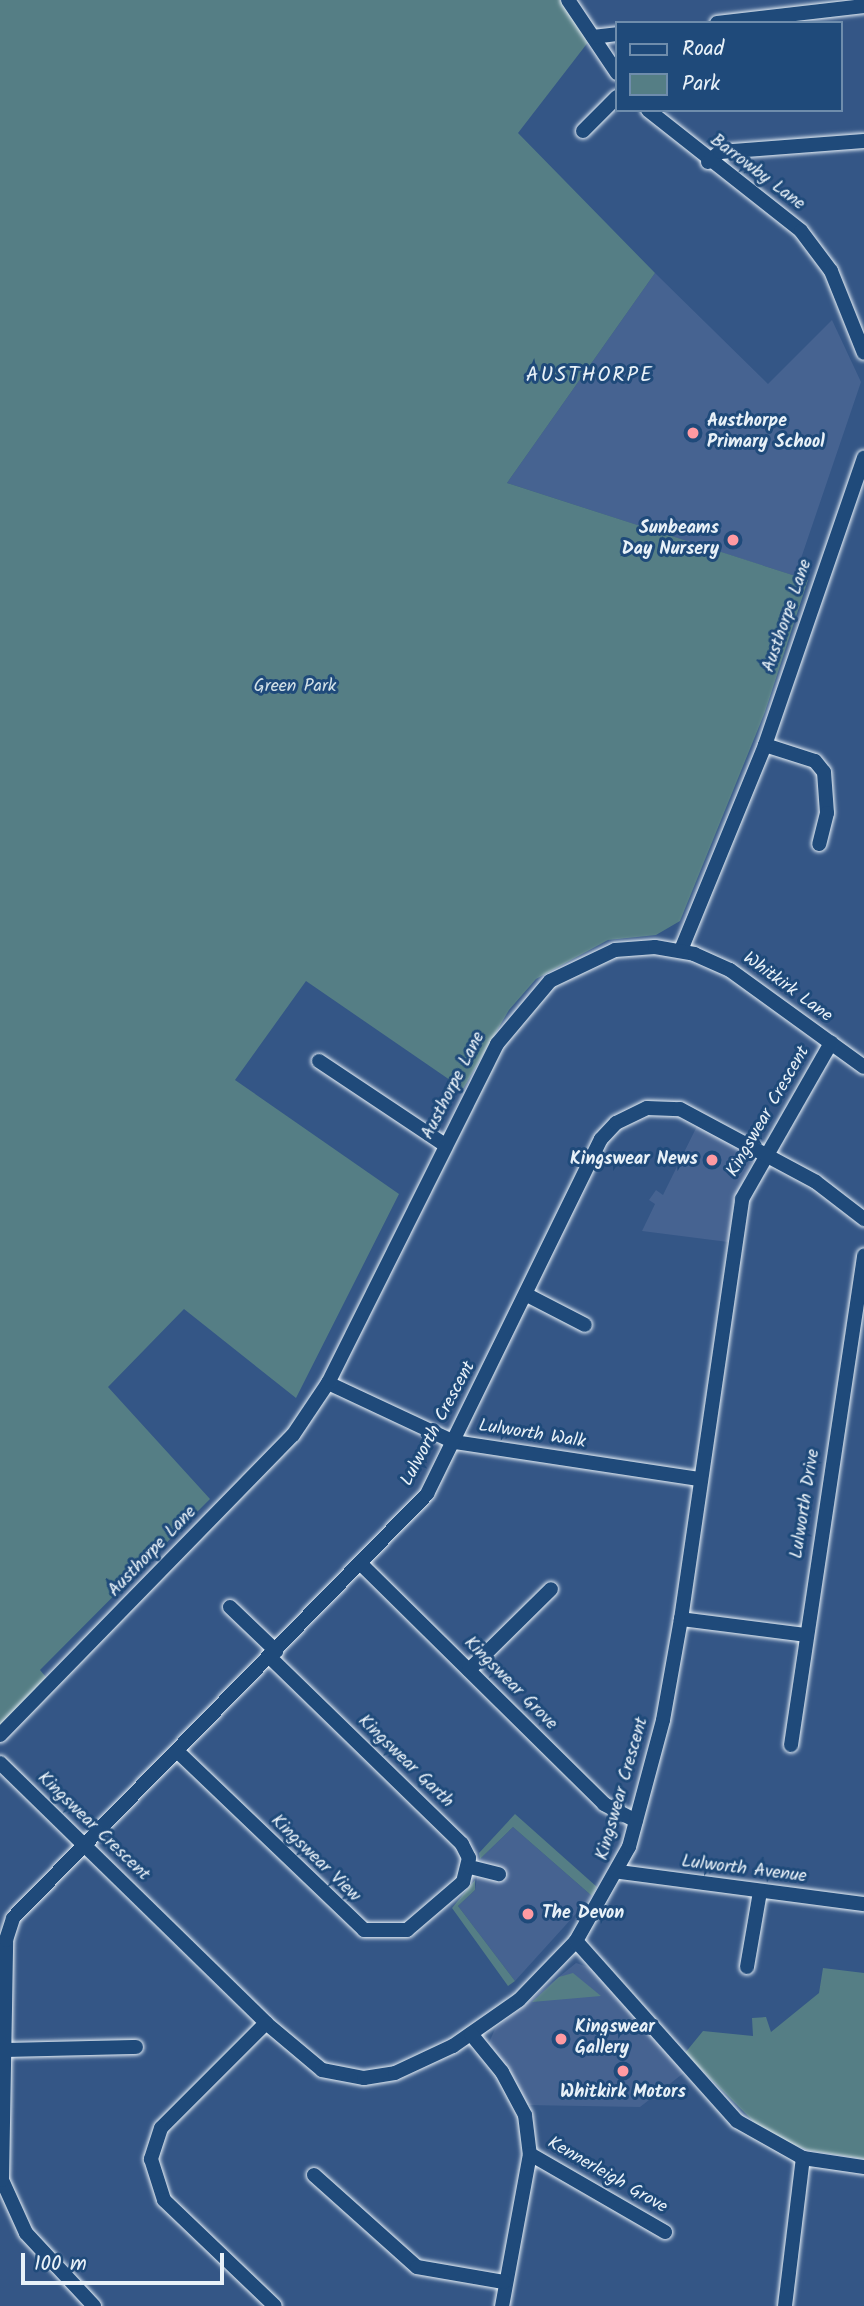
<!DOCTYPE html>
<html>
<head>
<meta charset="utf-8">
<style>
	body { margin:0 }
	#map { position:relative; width:864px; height:2306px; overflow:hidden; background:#345686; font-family:Kalam,sans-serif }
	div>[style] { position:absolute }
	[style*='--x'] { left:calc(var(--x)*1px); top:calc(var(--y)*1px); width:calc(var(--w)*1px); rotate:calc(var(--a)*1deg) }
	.built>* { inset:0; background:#466391 }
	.green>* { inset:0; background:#557e85 }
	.roads { filter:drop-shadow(0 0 2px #e8f1f8) drop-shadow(0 0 2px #e8f1f8) }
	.street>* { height:14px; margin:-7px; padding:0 7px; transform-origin:7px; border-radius:7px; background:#1f4a7a }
	.dots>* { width:19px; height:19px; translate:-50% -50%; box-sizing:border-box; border:4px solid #1f4a7a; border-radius:50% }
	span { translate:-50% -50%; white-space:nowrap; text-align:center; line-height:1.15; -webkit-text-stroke:6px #1f4a7a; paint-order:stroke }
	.street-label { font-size:18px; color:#e8f1f8 }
	.poi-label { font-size:18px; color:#e8f1f8; font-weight:700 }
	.left { translate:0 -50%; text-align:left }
	.right { translate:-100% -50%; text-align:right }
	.park-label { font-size:18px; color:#d2e0e7 }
	.quarter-label { font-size:21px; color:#e8f1f8; letter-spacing:2px }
	.legend { position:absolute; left:615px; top:21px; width:228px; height:91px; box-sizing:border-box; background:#1f4a7a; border:2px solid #6f8dac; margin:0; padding:9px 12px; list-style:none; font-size:21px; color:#e8f1f8 }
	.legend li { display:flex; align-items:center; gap:14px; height:35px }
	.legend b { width:35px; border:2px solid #6f8dac }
	.scale { position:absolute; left:21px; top:2253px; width:203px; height:32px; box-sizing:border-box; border:4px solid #e8f1f8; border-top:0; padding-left:9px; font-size:21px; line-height:24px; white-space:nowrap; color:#e8f1f8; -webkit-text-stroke:5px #1f4a7a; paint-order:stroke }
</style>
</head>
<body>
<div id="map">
	<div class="built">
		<i style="clip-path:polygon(655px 273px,768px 384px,832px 320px,861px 382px,795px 576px,507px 483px)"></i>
		<i style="clip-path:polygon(698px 1124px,745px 1149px,752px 1162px,734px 1200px,728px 1242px,642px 1231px,655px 1204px,649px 1200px,656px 1190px,663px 1195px)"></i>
		<i style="clip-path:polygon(513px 1827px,592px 1896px,515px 1981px,458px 1906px,475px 1890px,480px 1859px)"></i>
		<i style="clip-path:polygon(576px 1963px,594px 1969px,685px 2072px,640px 2107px,525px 2105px,488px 2045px,495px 2029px)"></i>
	</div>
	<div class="green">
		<i style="clip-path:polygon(0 0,560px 0,589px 41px,518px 133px,655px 273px,507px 483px,808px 580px,765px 712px,680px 921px,656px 935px,608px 940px,536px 979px,509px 1010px,463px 1089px,306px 981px,235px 1080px,399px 1194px,296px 1398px,184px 1309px,108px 1387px,210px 1499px,40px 1670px,51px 1683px,0 1735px)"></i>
		<i style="clip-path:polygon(515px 1814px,597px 1887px,592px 1896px,513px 1827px,480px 1859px,479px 1853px)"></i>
		<i style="clip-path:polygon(475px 1880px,475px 1890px,458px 1906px,515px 1981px,508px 1986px,452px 1908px)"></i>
		<i style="clip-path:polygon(823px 1968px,864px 1973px,864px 2159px,807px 2150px,764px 2132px,685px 2053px,703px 2031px,753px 2036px,752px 2018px,766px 2017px,771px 2032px,819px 1993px)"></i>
		<i style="clip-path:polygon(573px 1973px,601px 1996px,532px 2002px,559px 1977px)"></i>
	</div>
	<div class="roads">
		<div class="street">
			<i style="--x:568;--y:0;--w:88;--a:56.1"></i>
			<i style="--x:717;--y:23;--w:148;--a:-6.6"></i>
			<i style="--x:593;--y:37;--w:24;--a:-7"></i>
			<i style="--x:648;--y:110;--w:195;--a:38.3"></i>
			<i style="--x:801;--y:231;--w:50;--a:53.1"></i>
			<i style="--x:831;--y:271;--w:88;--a:68.1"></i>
			<i style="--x:583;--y:131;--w:48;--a:-45"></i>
			<i style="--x:708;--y:162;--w:16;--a:-40"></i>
			<i style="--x:720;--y:152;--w:144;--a:-4.4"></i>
			<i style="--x:765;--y:745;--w:52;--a:17.7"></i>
			<i style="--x:815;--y:761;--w:14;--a:51"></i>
			<i style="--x:824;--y:772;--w:41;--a:85.8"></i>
			<i style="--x:827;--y:813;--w:32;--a:104"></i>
			<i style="--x:681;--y:950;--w:222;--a:-67.7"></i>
			<i style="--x:765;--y:745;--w:304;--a:-71"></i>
			<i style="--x:319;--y:1061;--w:151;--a:33.7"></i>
			<i style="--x:527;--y:1295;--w:65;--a:27.3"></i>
			<i style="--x:328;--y:1383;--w:139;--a:25.1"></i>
			<i style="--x:454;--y:1442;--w:249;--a:8.6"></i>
			<i style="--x:362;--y:1565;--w:340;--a:44.6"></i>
			<i style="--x:604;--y:1804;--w:36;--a:28"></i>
			<i style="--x:230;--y:1607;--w:64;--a:43.7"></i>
			<i style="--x:681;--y:1619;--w:126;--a:7.3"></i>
			<i style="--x:469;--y:1670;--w:115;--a:-44.6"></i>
			<i style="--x:0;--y:1735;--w:419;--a:-45.7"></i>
			<i style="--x:293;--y:1435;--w:63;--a:-56.1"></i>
			<i style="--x:328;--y:1383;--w:379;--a:-63.5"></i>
			<i style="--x:497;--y:1044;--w:82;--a:-49.9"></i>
			<i style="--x:550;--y:981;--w:72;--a:-25.5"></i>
			<i style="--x:615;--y:950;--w:40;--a:-4.3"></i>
			<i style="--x:655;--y:947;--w:40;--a:10"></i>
			<i style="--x:694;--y:954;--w:39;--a:24"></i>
			<i style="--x:730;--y:970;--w:165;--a:35.9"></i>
			<i style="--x:791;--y:1745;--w:495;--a:-81.5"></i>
			<i style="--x:177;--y:1751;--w:259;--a:43.7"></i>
			<i style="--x:364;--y:1930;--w:43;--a:0"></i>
			<i style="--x:407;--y:1930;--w:74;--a:-40.6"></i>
			<i style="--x:463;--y:1882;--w:25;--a:-76"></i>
			<i style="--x:469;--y:1858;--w:16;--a:-117"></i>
			<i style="--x:462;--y:1844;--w:268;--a:-135.8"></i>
			<i style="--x:0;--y:1763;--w:372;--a:44.3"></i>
			<i style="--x:266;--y:2023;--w:73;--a:40"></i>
			<i style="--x:322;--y:2070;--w:43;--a:10.8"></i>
			<i style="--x:364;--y:2078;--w:31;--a:-9"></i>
			<i style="--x:395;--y:2073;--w:64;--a:-25"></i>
			<i style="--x:453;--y:2046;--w:80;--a:-34.9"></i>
			<i style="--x:519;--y:2000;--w:82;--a:-46"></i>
			<i style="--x:576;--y:1941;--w:108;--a:-60.6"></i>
			<i style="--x:629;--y:1847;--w:131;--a:-75"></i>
			<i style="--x:663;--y:1720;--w:103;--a:-79.9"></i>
			<i style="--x:681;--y:1619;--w:424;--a:-81.7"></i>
			<i style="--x:742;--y:1199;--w:180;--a:-60.3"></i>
			<i style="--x:470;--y:1867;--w:30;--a:14"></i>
			<i style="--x:620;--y:1872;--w:246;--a:7.5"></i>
			<i style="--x:576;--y:1941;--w:241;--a:48.2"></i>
			<i style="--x:737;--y:2121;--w:76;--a:29.3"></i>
			<i style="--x:803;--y:2158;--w:62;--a:8.4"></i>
			<i style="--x:747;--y:1967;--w:76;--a:-80.2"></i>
			<i style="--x:266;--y:2023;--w:148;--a:135"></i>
			<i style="--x:161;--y:2128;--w:33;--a:108"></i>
			<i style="--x:151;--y:2159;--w:43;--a:72.4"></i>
			<i style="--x:164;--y:2200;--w:153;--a:43.7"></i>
			<i style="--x:471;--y:2034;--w:49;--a:50.8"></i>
			<i style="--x:502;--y:2072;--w:49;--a:61.9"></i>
			<i style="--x:525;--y:2115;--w:39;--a:83"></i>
			<i style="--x:530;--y:2154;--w:155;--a:100.4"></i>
			<i style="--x:2;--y:2050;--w:134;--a:-1.3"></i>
			<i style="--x:530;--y:2154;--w:156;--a:30"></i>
			<i style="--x:314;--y:2175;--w:138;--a:41.8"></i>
			<i style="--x:417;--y:2267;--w:88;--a:9.8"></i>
			<i style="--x:94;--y:2306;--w:100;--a:-133"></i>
			<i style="--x:26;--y:2233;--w:58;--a:-114.4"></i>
			<i style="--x:2;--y:2180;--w:240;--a:-89"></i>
			<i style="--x:6;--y:1940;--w:23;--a:-72"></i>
			<i style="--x:13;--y:1918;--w:593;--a:-45.68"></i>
			<i style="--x:427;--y:1494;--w:395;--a:-63.9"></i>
			<i style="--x:601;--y:1139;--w:22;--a:-47"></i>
			<i style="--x:616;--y:1123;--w:34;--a:-26"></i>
			<i style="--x:647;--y:1108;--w:33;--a:2"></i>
			<i style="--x:680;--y:1109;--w:154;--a:28.2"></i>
			<i style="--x:816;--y:1182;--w:61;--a:37.6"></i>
			<i style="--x:785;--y:2306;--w:149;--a:-83.1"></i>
		</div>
	</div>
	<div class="dots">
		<i style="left:693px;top:433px;background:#ff9aa2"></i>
		<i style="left:733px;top:540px;background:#ff9aa2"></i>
		<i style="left:712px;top:1160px;background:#ff9aa2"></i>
		<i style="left:528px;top:1914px;background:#ff9aa2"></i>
		<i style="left:561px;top:2039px;background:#ff9aa2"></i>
		<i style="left:623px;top:2071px;background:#ff9aa2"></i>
	</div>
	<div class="street-label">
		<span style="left:757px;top:173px;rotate:37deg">Barrowby Lane</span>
		<span style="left:788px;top:616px;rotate:-71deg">Austhorpe Lane</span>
		<span style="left:787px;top:988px;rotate:36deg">Whitkirk Lane</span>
		<span style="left:454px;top:1086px;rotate:-63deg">Austhorpe Lane</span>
		<span style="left:769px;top:1112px;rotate:-60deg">Kingswear Crescent</span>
		<span style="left:439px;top:1424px;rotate:-62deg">Lulworth Crescent</span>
		<span style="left:532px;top:1435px;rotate:9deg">Lulworth Walk</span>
		<span style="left:806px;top:1504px;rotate:-81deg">Lulworth Drive</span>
		<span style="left:153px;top:1552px;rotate:-46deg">Austhorpe Lane</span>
		<span style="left:510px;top:1684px;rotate:45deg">Kingswear Grove</span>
		<span style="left:405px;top:1762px;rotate:44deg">Kingswear Garth</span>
		<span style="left:623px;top:1789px;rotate:-74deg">Kingswear Crescent</span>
		<span style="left:93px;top:1827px;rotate:44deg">Kingswear Crescent</span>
		<span style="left:315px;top:1859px;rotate:44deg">Kingswear View</span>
		<span style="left:744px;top:1870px;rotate:7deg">Lulworth Avenue</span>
		<span style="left:607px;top:2176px;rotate:30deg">Kennerleigh Grove</span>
	</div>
	<div class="poi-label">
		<span class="left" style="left:707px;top:433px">Austhorpe<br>Primary School</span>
		<span class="right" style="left:719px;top:540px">Sunbeams<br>Day Nursery</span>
		<span class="right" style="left:698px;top:1160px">Kingswear News</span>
		<span class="left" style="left:542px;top:1914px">The Devon</span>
		<span class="left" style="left:575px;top:2039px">Kingswear<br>Gallery</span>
		<span style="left:623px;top:2093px">Whitkirk Motors</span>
	</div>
	<div class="park-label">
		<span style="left:295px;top:687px">Green Park</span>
	</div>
	<div class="quarter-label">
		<span style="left:590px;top:376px">AUSTHORPE</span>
	</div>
	<ul class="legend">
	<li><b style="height:9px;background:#1f4a7a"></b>Road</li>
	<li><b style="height:19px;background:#557e85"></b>Park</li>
	</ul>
	<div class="scale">100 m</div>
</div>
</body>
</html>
